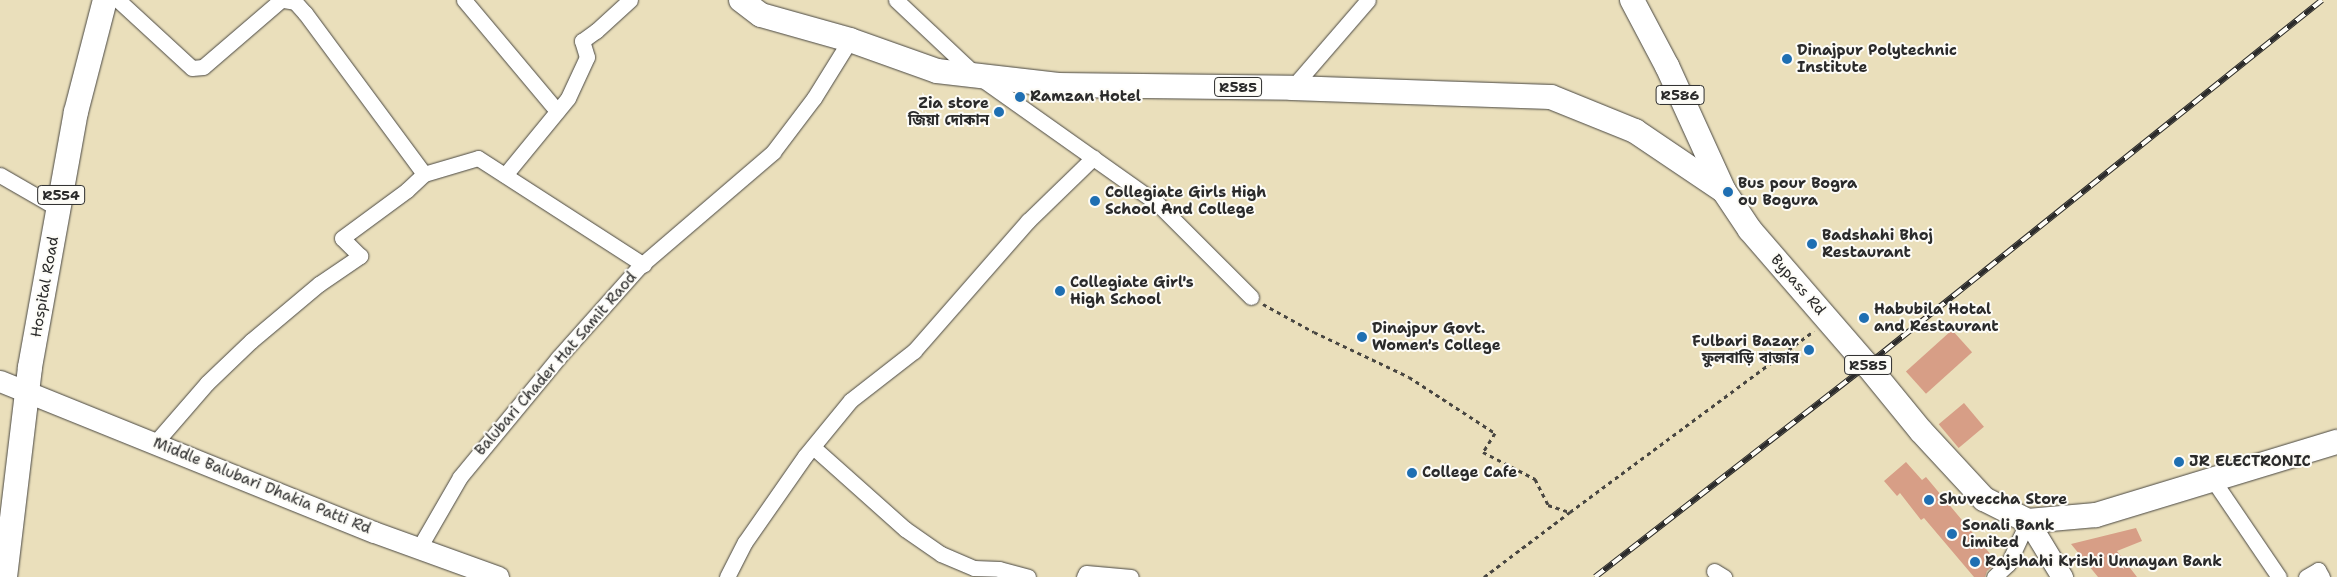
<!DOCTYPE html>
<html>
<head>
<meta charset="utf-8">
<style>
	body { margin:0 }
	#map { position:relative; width:2337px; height:577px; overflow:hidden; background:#eadfbb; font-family:"Shantell Sans","Noto Sans Bengali",sans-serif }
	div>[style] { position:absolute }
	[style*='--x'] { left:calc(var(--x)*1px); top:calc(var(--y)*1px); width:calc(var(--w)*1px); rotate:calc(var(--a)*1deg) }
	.building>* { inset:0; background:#d79e86; transform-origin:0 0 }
	.path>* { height:3px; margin-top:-1.5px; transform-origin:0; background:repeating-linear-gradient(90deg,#484641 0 4px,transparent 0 8px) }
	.roads { filter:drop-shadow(0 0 1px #484641) drop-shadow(0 0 1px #484641) }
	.street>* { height:15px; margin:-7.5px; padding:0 7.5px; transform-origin:7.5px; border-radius:7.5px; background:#fff }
	.secondary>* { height:21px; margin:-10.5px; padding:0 10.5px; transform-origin:10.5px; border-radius:10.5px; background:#fff }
	.primary>* { height:24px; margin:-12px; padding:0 12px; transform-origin:12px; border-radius:12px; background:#fff }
	.rail>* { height:5.5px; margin-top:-2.75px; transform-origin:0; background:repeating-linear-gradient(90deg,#fdfcf7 0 11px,#2b2b2b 0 22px); box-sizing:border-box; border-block:1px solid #2b2b2b }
	.dots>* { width:14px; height:14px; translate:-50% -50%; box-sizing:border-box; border:2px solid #fdfcf7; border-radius:50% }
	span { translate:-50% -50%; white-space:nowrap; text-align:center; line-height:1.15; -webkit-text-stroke:4px #fdfcf7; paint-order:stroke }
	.shield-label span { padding:1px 4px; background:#fdfcf7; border:1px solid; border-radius:4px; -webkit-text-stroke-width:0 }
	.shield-label { font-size:14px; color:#2b2b2b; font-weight:700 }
	.poi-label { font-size:15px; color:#2b2b2b; font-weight:700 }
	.left { translate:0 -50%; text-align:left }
	.right { translate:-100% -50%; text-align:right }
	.street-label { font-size:15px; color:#2b2b2b }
</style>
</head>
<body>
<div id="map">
	<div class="building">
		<i style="left:1952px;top:330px;width:30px;height:62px;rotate:48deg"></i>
		<i style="left:1964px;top:403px;width:31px;height:33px;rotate:50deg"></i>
		<i style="clip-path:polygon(1906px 462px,1922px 480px,1926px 477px,1997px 562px,1987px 571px,1985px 577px,1974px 577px,1924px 518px,1921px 520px,1900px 493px,1897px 496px,1884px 481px)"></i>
		<i style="clip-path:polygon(2136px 528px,2142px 541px,2117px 551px,2137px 577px,2098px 577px,2071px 544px)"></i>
	</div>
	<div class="path">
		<i style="--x:1263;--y:304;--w:58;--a:28.8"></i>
		<i style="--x:1314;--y:332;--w:105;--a:25.3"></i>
		<i style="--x:1409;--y:377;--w:103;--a:33.1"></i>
		<i style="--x:1495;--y:433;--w:22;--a:122"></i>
		<i style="--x:1483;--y:452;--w:59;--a:27.4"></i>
		<i style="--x:1535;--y:479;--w:29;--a:63"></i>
		<i style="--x:1548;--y:505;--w:23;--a:18"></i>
		<i style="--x:1570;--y:512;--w:304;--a:-36.6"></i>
		<i style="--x:1484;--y:577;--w:108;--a:-37.1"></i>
	</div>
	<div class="roads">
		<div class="street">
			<i style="--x:118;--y:0;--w:100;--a:42.6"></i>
			<i style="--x:192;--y:68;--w:11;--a:-5"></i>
			<i style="--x:203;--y:67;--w:103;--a:-40.7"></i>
			<i style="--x:284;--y:0;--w:11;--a:10"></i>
			<i style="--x:295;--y:2;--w:15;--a:48"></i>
			<i style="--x:305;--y:13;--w:200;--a:53.5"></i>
			<i style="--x:424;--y:174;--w:56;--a:-16.5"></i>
			<i style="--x:478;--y:158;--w:197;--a:32.8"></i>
			<i style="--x:464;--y:0;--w:145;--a:50"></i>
			<i style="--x:896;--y:0;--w:110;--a:43.2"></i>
			<i style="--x:976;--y:75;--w:222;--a:35.3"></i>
			<i style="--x:1157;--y:203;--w:133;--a:45"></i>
			<i style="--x:1292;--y:88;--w:116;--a:-49.2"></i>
			<i style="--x:0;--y:175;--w:68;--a:30"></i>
			<i style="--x:505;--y:175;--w:99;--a:-50.7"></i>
			<i style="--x:568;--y:98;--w:45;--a:-65.1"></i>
			<i style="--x:587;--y:57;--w:17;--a:-107"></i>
			<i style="--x:582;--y:41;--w:17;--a:-36"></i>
			<i style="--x:596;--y:31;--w:46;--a:-42.4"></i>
			<i style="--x:155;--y:443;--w:79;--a:-49.1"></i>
			<i style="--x:207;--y:383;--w:61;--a:-43.7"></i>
			<i style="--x:251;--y:341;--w:89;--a:-40"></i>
			<i style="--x:319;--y:284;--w:50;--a:-34.3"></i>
			<i style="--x:360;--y:256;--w:25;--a:-135"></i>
			<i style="--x:342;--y:238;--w:81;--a:-36.4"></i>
			<i style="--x:407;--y:190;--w:23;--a:-43"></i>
			<i style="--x:813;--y:447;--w:123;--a:41.7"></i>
			<i style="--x:905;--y:529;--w:44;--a:34.8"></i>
			<i style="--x:941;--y:554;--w:36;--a:23"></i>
			<i style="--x:974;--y:568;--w:25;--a:2"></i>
			<i style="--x:999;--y:569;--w:30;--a:15"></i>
			<i style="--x:2213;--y:480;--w:117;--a:55.8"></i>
			<i style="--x:419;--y:548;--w:82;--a:-60"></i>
			<i style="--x:460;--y:477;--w:154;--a:-50.5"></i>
			<i style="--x:558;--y:358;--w:122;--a:-48.3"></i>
			<i style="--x:639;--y:267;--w:177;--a:-40.6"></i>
			<i style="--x:773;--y:152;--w:68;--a:-52.8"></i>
			<i style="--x:814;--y:98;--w:68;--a:-58.2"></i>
			<i style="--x:1714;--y:571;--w:12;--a:31"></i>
			<i style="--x:727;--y:577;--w:39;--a:-63"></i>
			<i style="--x:745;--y:542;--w:105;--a:-55.1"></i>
			<i style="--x:805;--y:456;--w:72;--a:-50.6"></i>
			<i style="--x:851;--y:400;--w:80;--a:-37.9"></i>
			<i style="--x:914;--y:351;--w:173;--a:-48.8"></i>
			<i style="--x:1028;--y:221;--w:91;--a:-44.1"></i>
			<i style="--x:1084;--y:577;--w:4;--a:-63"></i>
			<i style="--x:1086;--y:573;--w:45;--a:5.1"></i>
			<i style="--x:1994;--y:577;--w:19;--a:-43"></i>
			<i style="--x:2008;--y:564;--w:47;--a:-65.1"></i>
			<i style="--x:2306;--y:577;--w:14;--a:-30"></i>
			<i style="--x:2318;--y:570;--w:8;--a:60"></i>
		</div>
		<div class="secondary">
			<i style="--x:0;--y:381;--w:403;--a:22"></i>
			<i style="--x:374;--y:532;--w:132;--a:19.9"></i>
			<i style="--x:2028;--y:521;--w:66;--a:58.7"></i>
		</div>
		<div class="primary">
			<i style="--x:741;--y:0;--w:25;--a:37"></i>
			<i style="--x:761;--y:15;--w:92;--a:15.7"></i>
			<i style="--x:850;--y:40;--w:92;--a:19.6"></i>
			<i style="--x:937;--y:71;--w:122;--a:6.6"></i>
			<i style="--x:1058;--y:85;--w:234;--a:0.7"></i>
			<i style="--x:1292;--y:88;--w:259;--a:2"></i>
			<i style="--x:1551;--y:97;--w:91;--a:22"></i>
			<i style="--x:1635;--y:131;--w:107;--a:34"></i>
			<i style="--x:1632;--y:0;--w:75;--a:62.1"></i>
			<i style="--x:1667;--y:66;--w:137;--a:65.5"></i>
			<i style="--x:1724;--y:191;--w:47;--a:56.3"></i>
			<i style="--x:1750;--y:230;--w:179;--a:49.1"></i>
			<i style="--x:1867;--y:365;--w:85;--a:50.7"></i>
			<i style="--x:1921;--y:431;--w:93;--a:47.2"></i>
			<i style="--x:1984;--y:499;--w:49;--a:26.6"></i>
			<i style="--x:2028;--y:521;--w:68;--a:-5"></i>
			<i style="--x:2096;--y:515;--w:252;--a:-16.9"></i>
			<i style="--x:5;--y:577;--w:211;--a:-83.2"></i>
			<i style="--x:30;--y:367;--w:259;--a:-79.8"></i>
			<i style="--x:76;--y:112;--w:116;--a:-75.5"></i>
		</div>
	</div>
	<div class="rail">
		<i style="--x:1595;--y:577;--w:345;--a:-37.9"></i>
		<i style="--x:1867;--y:365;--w:583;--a:-38.74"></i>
	</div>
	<div class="dots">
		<i style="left:1787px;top:59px;background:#1f6fb2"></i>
		<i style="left:1020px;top:97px;background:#1f6fb2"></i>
		<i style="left:999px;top:112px;background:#1f6fb2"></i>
		<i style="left:1728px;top:192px;background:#1f6fb2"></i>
		<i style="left:1095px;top:201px;background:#1f6fb2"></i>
		<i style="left:1812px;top:244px;background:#1f6fb2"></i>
		<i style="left:1060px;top:291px;background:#1f6fb2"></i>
		<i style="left:1864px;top:318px;background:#1f6fb2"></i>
		<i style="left:1362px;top:337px;background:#1f6fb2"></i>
		<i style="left:1809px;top:350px;background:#1f6fb2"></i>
		<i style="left:2179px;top:462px;background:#1f6fb2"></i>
		<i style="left:1412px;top:473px;background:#1f6fb2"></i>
		<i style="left:1929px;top:500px;background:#1f6fb2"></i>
		<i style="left:1952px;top:534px;background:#1f6fb2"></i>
		<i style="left:1975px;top:562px;background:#1f6fb2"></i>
	</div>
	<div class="shield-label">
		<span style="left:1238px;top:87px">R585</span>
		<span style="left:1680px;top:95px">R586</span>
		<span style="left:61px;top:195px">R554</span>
		<span style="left:1868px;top:365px">R585</span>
	</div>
	<div class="poi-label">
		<span class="left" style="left:1797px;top:59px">Dinajpur Polytechnic<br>Institute</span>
		<span class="left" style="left:1030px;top:97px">Ramzan Hotel</span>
		<span class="right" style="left:989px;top:112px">Zia store<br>জিয়া দোকান</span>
		<span class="left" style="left:1738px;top:192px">Bus pour Bogra<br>ou Bogura</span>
		<span class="left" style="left:1105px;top:201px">Collegiate Girls High<br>School And College</span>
		<span class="left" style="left:1822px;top:244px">Badshahi Bhoj<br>Restaurant</span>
		<span class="left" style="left:1070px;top:291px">Collegiate Girl's<br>High School</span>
		<span class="left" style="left:1874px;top:318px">Habubila Hotal<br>and Restaurant</span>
		<span class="left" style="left:1372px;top:337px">Dinajpur Govt.<br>Women's College</span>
		<span class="right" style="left:1799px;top:350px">Fulbari Bazar<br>ফুলবাড়ি বাজার</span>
		<span class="left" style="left:2189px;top:462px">JR ELECTRONIC</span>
		<span class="left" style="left:1422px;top:473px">College Cafe</span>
		<span class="left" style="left:1939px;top:500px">Shuveccha Store</span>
		<span class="left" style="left:1962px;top:534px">Sonali Bank<br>Limited</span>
		<span class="left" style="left:1985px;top:562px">Rajshahi Krishi Unnayan Bank</span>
	</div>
	<div class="street-label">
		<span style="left:1798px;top:285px;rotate:49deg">Bypass Rd</span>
		<span style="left:45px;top:287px;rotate:-80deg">Hospital Road</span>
		<span style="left:556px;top:364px;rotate:-49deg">Balubari Chader Hat Samit Raod</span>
		<span style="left:262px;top:486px;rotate:22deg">Middle Balubari Dhakia Patti Rd</span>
	</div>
</div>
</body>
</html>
